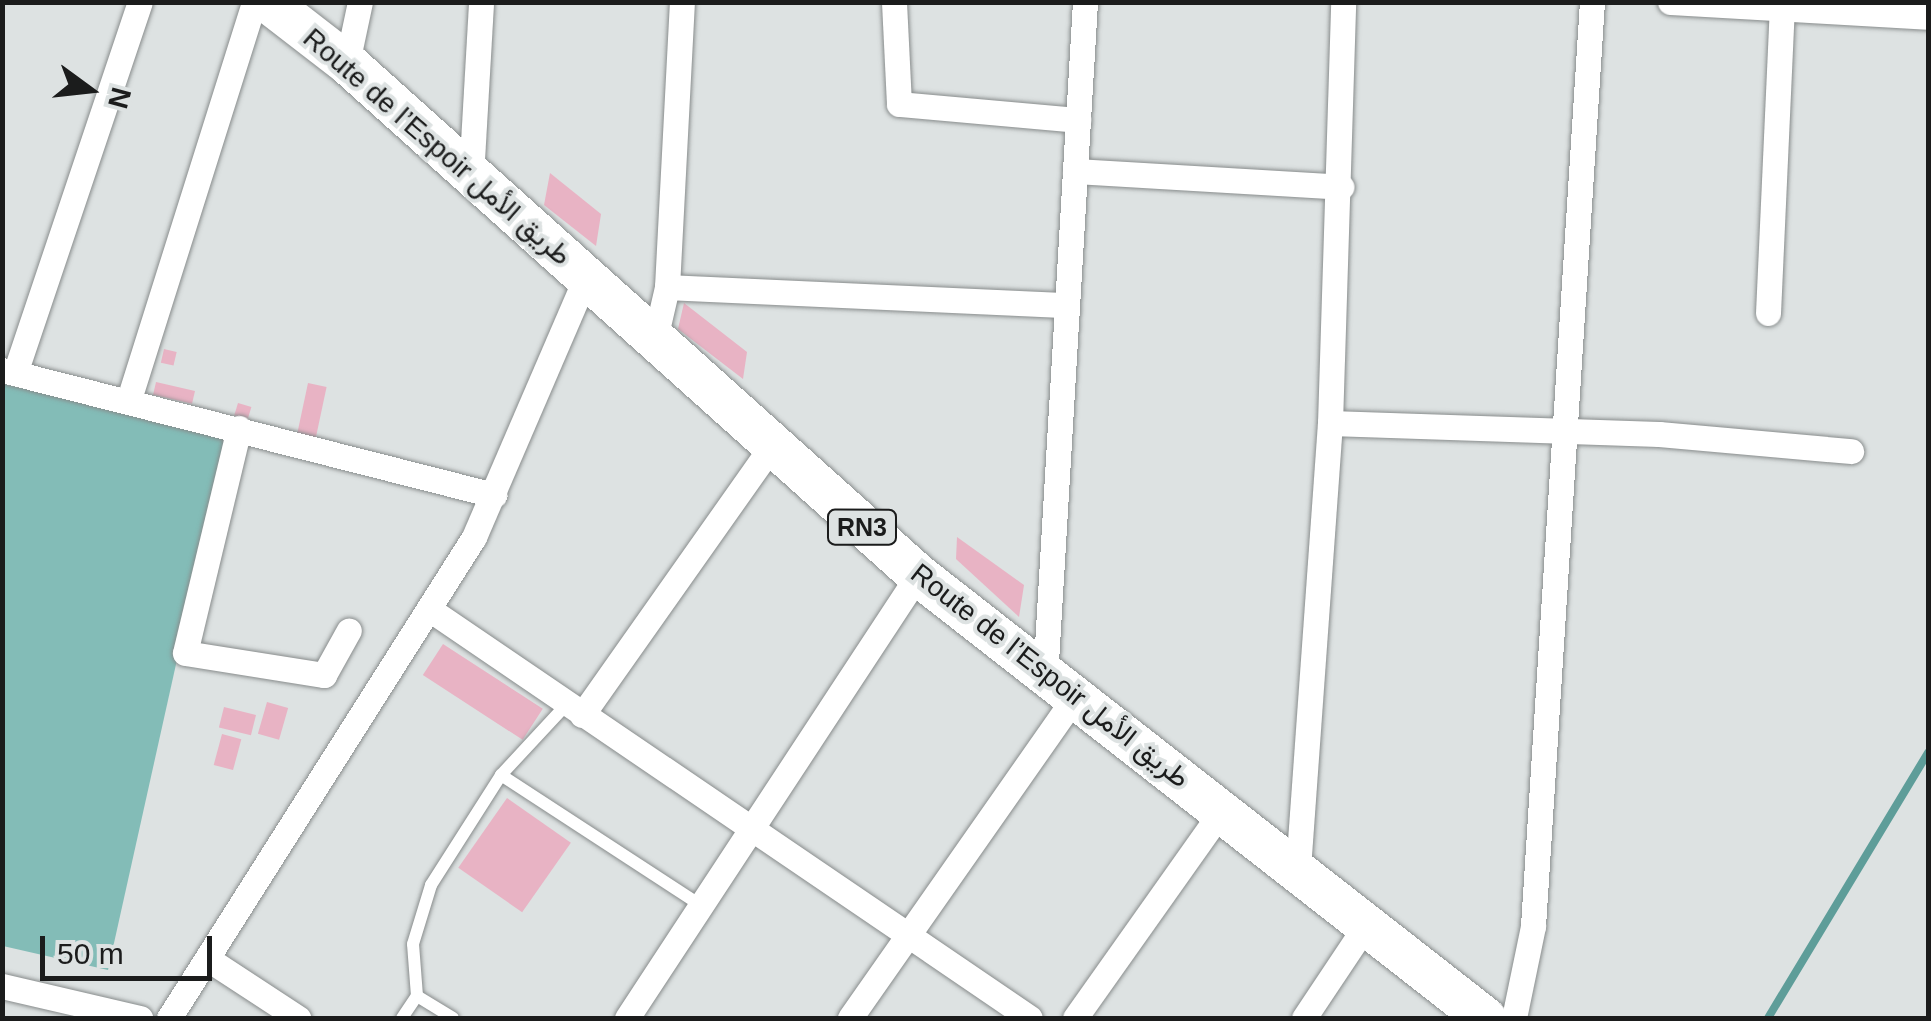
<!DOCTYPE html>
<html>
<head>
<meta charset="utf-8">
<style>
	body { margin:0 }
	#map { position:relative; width:1931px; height:1021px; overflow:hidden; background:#dde2e2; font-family:Arial,Vazirmatn,sans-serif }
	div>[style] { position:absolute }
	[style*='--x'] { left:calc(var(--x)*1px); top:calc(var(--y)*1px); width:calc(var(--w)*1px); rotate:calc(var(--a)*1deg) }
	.green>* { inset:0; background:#83bcb7 }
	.stream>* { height:8px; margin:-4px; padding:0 4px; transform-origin:4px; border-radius:4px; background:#5e9d99 }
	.building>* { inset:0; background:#e8b3c4; transform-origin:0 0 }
	.roads { filter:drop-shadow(0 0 2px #888c8c) drop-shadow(0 0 2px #888c8c) }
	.service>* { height:12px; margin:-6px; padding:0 6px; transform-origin:6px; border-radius:6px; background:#fff }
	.minor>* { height:25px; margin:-12.5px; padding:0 12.5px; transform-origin:12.5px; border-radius:12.5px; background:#fff }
	.trunk>* { height:42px; margin:-21px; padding:0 21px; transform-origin:21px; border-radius:21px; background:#fff }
	span { translate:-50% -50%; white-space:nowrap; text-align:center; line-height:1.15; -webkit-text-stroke:8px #dde2e2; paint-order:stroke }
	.shield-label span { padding:2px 8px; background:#dde2e2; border:2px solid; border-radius:8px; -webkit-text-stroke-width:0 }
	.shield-label { font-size:25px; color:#1b1c1c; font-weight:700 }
	.street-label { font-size:28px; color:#1b1c1c }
	.frame { position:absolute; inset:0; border:5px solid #1b1c1c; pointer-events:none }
	.north { position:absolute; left:40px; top:40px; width:100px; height:100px; -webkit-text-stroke:8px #dde2e2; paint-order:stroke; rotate:105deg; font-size:28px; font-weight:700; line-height:40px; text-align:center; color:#1b1c1c }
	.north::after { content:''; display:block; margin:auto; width:35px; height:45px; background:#1b1c1c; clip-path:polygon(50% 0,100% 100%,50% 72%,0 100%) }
	.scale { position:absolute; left:40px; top:936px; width:172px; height:45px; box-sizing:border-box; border:5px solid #1b1c1c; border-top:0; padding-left:12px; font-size:30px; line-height:35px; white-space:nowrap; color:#1b1c1c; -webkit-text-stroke:8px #dde2e2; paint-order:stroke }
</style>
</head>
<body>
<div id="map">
	<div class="green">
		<i style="clip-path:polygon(3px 384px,227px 435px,108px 970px,3px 946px)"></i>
	</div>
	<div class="stream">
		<i style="--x:1768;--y:1018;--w:310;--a:-58.9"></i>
	</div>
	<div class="building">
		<i style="clip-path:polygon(550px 173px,601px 214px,596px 246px,544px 205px)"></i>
		<i style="clip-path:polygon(684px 303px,747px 352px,743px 379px,678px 329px)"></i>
		<i style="left:164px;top:349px;width:13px;height:14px;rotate:13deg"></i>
		<i style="left:156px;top:382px;width:40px;height:13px;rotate:13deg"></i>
		<i style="left:308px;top:383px;width:19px;height:56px;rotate:12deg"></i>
		<i style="left:238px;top:403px;width:14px;height:13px;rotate:17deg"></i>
		<i style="clip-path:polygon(957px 537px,1024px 585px,1019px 617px,956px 559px)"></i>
		<i style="left:443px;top:644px;width:119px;height:37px;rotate:33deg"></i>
		<i style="left:267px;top:702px;width:22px;height:33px;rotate:16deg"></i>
		<i style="left:224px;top:707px;width:33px;height:21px;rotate:14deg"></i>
		<i style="left:222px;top:734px;width:20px;height:32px;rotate:15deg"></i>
		<i style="left:507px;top:798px;width:78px;height:85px;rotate:35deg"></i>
	</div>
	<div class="roads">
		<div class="service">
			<i style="--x:501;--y:775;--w:236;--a:33.1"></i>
			<i style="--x:417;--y:996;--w:42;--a:31.4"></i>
			<i style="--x:402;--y:1018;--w:27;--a:-56"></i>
			<i style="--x:417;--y:996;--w:52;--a:-94.4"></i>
			<i style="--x:413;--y:944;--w:62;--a:-73"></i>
			<i style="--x:431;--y:885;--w:130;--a:-57.5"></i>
			<i style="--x:501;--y:775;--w:97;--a:-47.1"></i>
		</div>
		<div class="minor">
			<i style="--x:894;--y:2;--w:102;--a:87.2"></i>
			<i style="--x:899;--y:104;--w:180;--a:5.1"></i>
			<i style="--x:1670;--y:2;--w:258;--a:3.3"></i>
			<i style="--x:347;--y:63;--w:62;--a:-78"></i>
			<i style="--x:1075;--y:171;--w:267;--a:3.4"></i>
			<i style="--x:471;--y:177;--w:175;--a:-86.7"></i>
			<i style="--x:667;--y:287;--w:400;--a:2.6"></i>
			<i style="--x:1768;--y:313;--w:311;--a:-87.4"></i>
			<i style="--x:654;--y:343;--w:57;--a:-76.9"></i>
			<i style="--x:667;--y:287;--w:285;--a:-87"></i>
			<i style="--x:2;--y:370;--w:508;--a:14.26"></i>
			<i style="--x:15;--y:373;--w:391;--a:-71.4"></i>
			<i style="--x:129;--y:399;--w:416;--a:-72.5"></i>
			<i style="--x:1330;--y:423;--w:329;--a:1.9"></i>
			<i style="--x:1659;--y:434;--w:193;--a:5.1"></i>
			<i style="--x:239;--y:428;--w:231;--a:103.5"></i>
			<i style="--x:185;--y:653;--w:141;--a:9"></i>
			<i style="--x:324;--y:675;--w:51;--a:-60.9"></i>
			<i style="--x:432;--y:611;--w:723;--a:34.24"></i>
			<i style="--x:1045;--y:679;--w:678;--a:-86.62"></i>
			<i style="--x:582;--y:715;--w:327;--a:-54.8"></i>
			<i style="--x:1298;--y:869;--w:447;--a:-85.9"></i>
			<i style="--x:1330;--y:423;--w:421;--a:-88.2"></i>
			<i style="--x:208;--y:959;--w:108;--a:33.2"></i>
			<i style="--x:2;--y:986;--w:142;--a:13.1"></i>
			<i style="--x:169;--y:1018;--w:570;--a:-57.62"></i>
			<i style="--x:474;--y:537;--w:283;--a:-66.7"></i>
			<i style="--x:627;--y:1018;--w:530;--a:-56.7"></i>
			<i style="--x:850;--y:1018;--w:388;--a:-55"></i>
			<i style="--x:1075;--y:1018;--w:256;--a:-54.7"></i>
			<i style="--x:1304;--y:1018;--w:112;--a:-56.3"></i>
			<i style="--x:1514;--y:1018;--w:94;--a:-78.3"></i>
			<i style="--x:1533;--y:926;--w:926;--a:-86.35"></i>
		</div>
		<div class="trunk">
			<i style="--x:268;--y:2;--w:100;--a:37.7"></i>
			<i style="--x:347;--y:63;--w:767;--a:41.88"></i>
			<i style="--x:918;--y:575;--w:720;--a:38"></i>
		</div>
	</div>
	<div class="shield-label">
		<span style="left:862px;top:527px">RN3</span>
	</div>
	<div class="street-label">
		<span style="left:437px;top:147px;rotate:41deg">Route de l’Espoir طريق الأمل</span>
		<span style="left:1050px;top:676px;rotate:38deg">Route de l’Espoir طريق الأمل</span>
	</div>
	<div class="frame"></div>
	<div class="north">N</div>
	<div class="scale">50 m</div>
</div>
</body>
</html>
